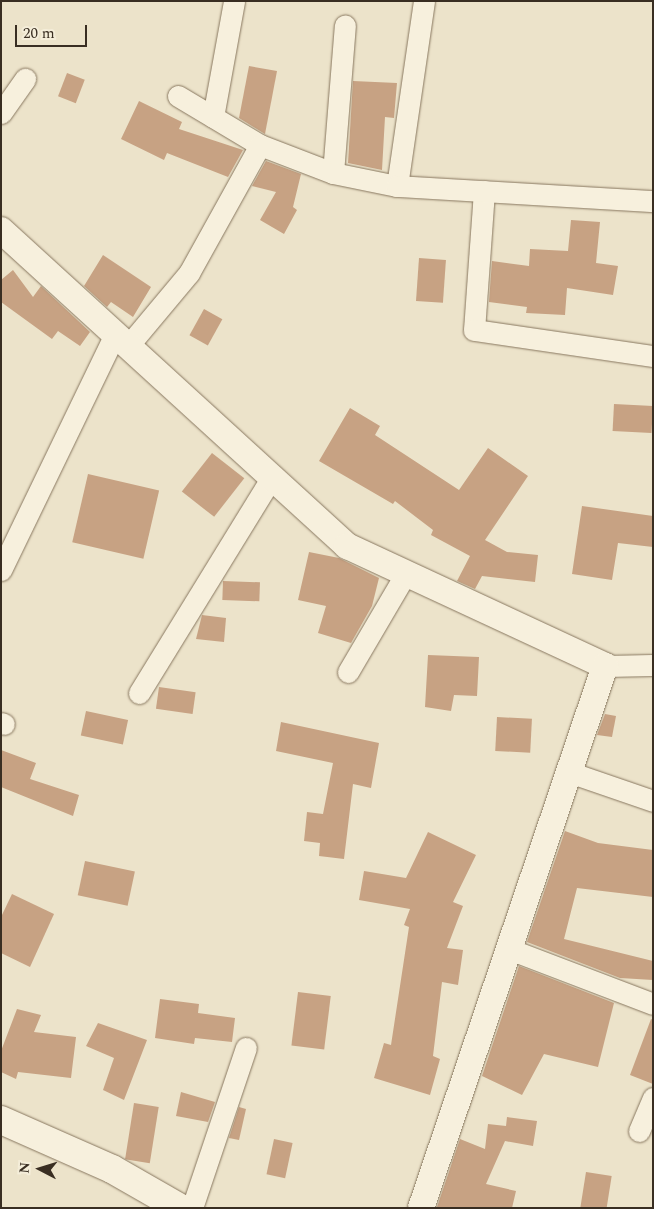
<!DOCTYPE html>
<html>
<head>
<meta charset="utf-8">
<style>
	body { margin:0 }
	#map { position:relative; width:654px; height:1209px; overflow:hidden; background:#ece3ca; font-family:Spectral,serif }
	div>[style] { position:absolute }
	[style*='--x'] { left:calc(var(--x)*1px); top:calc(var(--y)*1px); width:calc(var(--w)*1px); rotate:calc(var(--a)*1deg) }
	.building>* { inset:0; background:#c7a283; transform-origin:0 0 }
	.roads { filter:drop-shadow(0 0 1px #88775f) drop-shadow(0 0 1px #88775f) }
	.minor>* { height:21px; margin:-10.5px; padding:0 10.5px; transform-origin:10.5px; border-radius:10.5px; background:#f7f0dd }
	.tertiary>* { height:26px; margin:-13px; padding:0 13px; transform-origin:13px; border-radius:13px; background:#f7f0dd }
	.secondary>* { height:28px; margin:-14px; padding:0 14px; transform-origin:14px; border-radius:14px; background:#f7f0dd }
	span { translate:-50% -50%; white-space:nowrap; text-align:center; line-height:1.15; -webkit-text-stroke:4px #f4edd9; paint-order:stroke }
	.frame { position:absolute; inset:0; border:2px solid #392e22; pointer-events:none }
	.north { position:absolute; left:15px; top:1144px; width:50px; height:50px; -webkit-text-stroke:4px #f4edd9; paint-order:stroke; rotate:275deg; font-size:14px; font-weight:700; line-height:20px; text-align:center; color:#392e22 }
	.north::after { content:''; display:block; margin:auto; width:18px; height:22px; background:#392e22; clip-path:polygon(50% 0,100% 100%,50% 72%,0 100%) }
	.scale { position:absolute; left:15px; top:25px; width:72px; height:22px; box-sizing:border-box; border:2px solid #392e22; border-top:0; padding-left:6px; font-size:15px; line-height:18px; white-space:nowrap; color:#392e22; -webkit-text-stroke:4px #f4edd9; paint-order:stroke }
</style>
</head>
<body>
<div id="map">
	<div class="building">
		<i style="clip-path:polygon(249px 66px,277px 71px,265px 134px,239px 118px)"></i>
		<i style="left:67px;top:73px;width:19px;height:25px;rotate:21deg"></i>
		<i style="clip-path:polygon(353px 81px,397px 83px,394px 118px,385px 117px,382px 170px,348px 163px)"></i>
		<i style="clip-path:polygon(139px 101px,182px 122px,179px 129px,243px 150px,228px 177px,167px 153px,164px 160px,121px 139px)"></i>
		<i style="clip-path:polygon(266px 161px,301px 174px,293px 207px,297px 210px,284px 234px,260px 220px,276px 192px,252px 186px)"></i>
		<i style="clip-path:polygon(571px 220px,600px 222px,596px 263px,618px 266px,613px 295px,567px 288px,565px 315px,526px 313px,527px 307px,489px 302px,492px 261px,529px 266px,530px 249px,568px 251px)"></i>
		<i style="clip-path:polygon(103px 255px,151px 287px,133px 317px,111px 302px,107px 307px,84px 286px)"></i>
		<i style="left:419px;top:258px;width:27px;height:43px;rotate:4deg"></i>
		<i style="clip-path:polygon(13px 270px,33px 297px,41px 286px,90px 332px,80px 346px,58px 331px,52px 339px,1px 302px,1px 280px)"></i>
		<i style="left:204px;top:309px;width:21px;height:30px;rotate:29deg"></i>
		<i style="left:614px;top:404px;width:39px;height:27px;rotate:3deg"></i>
		<i style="clip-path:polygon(350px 408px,380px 426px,375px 435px,459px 490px,488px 448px,528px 476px,485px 540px,507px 552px,538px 555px,535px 582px,482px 576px,475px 589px,457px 581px,470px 556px,431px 535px,433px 530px,395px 501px,393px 504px,319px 461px)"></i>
		<i style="left:212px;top:453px;width:41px;height:49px;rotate:38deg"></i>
		<i style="left:88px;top:474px;width:73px;height:70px;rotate:13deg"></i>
		<i style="clip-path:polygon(582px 506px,653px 516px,653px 547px,618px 543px,612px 580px,572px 574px)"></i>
		<i style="clip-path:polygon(309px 552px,339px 558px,379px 578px,372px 606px,351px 643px,318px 633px,326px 606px,298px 600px)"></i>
		<i style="left:223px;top:581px;width:37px;height:19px;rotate:2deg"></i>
		<i style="clip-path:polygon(202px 615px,226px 618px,224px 642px,196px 639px)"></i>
		<i style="clip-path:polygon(428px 655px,479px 657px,477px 696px,454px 695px,451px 711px,425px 707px)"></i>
		<i style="left:159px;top:687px;width:37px;height:22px;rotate:8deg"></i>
		<i style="left:86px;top:711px;width:43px;height:25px;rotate:12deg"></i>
		<i style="clip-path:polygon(605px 714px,616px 716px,612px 737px,597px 735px)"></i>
		<i style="left:497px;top:717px;width:35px;height:34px;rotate:3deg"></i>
		<i style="clip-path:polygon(281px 722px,379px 743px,371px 788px,353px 784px,344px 859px,319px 856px,320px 843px,304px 841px,307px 812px,323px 814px,333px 763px,276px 751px)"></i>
		<i style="clip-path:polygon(1px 750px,36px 763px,30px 779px,79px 795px,73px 816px,1px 787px)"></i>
		<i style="clip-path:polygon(565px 831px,598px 843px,653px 850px,653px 897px,577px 888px,564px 939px,653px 961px,653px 980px,620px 978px,527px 942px)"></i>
		<i style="clip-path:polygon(428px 832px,476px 855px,453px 902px,463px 906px,447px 948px,463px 950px,458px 985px,442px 982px,433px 1056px,440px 1059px,430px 1095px,374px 1078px,384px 1043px,391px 1045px,409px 927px,404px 925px,410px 909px,359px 900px,364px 871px,406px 878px)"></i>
		<i style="left:85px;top:861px;width:51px;height:35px;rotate:12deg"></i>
		<i style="clip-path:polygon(12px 894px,54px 914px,30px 967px,1px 953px,1px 917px)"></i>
		<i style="clip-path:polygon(519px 966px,614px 1003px,598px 1067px,544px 1054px,522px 1095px,482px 1076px)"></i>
		<i style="left:298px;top:992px;width:33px;height:54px;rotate:7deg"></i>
		<i style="clip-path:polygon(160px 999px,199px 1004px,198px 1013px,235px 1018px,232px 1042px,195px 1038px,194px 1044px,155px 1038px)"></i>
		<i style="clip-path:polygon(17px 1009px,41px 1015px,34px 1032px,76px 1037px,71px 1078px,18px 1072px,16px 1079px,1px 1072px,1px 1051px)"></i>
		<i style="clip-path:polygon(651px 1019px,653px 1020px,653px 1084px,630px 1075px)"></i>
		<i style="clip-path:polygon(98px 1023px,147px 1040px,124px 1100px,103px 1090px,114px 1058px,86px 1046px)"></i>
		<i style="clip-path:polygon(181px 1092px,215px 1102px,208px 1122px,176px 1116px)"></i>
		<i style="left:134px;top:1103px;width:25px;height:57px;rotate:9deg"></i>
		<i style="clip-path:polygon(239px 1107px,246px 1109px,239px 1140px,229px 1138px)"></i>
		<i style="clip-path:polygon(507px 1117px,537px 1121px,533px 1146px,505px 1141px,486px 1184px,516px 1191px,512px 1208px,437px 1207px,460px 1139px,485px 1149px,488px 1124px,506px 1126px)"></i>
		<i style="left:274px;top:1139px;width:19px;height:36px;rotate:12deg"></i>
		<i style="left:586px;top:1172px;width:26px;height:36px;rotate:9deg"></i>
	</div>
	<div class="roads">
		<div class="minor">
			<i style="--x:178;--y:96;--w:96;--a:30.9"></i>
			<i style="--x:1;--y:113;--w:42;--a:-54.8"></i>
			<i style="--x:213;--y:117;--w:118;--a:-79.7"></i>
			<i style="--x:333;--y:173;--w:148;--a:-85.4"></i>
			<i style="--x:397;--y:186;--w:187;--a:-81.7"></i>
			<i style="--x:484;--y:191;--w:139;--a:94.1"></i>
			<i style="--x:474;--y:330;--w:181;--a:8.3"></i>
			<i style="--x:128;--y:346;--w:95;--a:-50.1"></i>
			<i style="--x:189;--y:273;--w:146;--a:-61"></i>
			<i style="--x:260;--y:145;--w:78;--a:21"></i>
			<i style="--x:333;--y:173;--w:65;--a:11.5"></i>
			<i style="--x:397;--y:186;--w:256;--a:3.4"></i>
			<i style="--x:1;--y:570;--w:262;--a:-64.2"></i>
			<i style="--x:605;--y:666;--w:48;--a:-1.2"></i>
			<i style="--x:348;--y:672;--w:115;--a:-59.6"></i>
			<i style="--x:139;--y:693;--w:254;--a:-58.4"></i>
			<i style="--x:1;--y:723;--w:3;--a:18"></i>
			<i style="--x:569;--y:772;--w:89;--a:19"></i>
			<i style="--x:509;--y:949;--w:154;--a:20.9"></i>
			<i style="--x:639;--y:1131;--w:36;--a:-67"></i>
			<i style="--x:192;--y:1208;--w:169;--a:-71.4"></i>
		</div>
		<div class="tertiary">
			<i style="--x:1;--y:230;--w:469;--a:42.4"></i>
			<i style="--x:347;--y:546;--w:285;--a:24.9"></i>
			<i style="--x:605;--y:666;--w:572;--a:108.75"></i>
		</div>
		<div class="secondary">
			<i style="--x:1;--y:1120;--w:121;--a:23.8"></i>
			<i style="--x:112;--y:1169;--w:78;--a:29.8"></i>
		</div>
	</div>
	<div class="frame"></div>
	<div class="north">N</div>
	<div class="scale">20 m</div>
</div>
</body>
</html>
